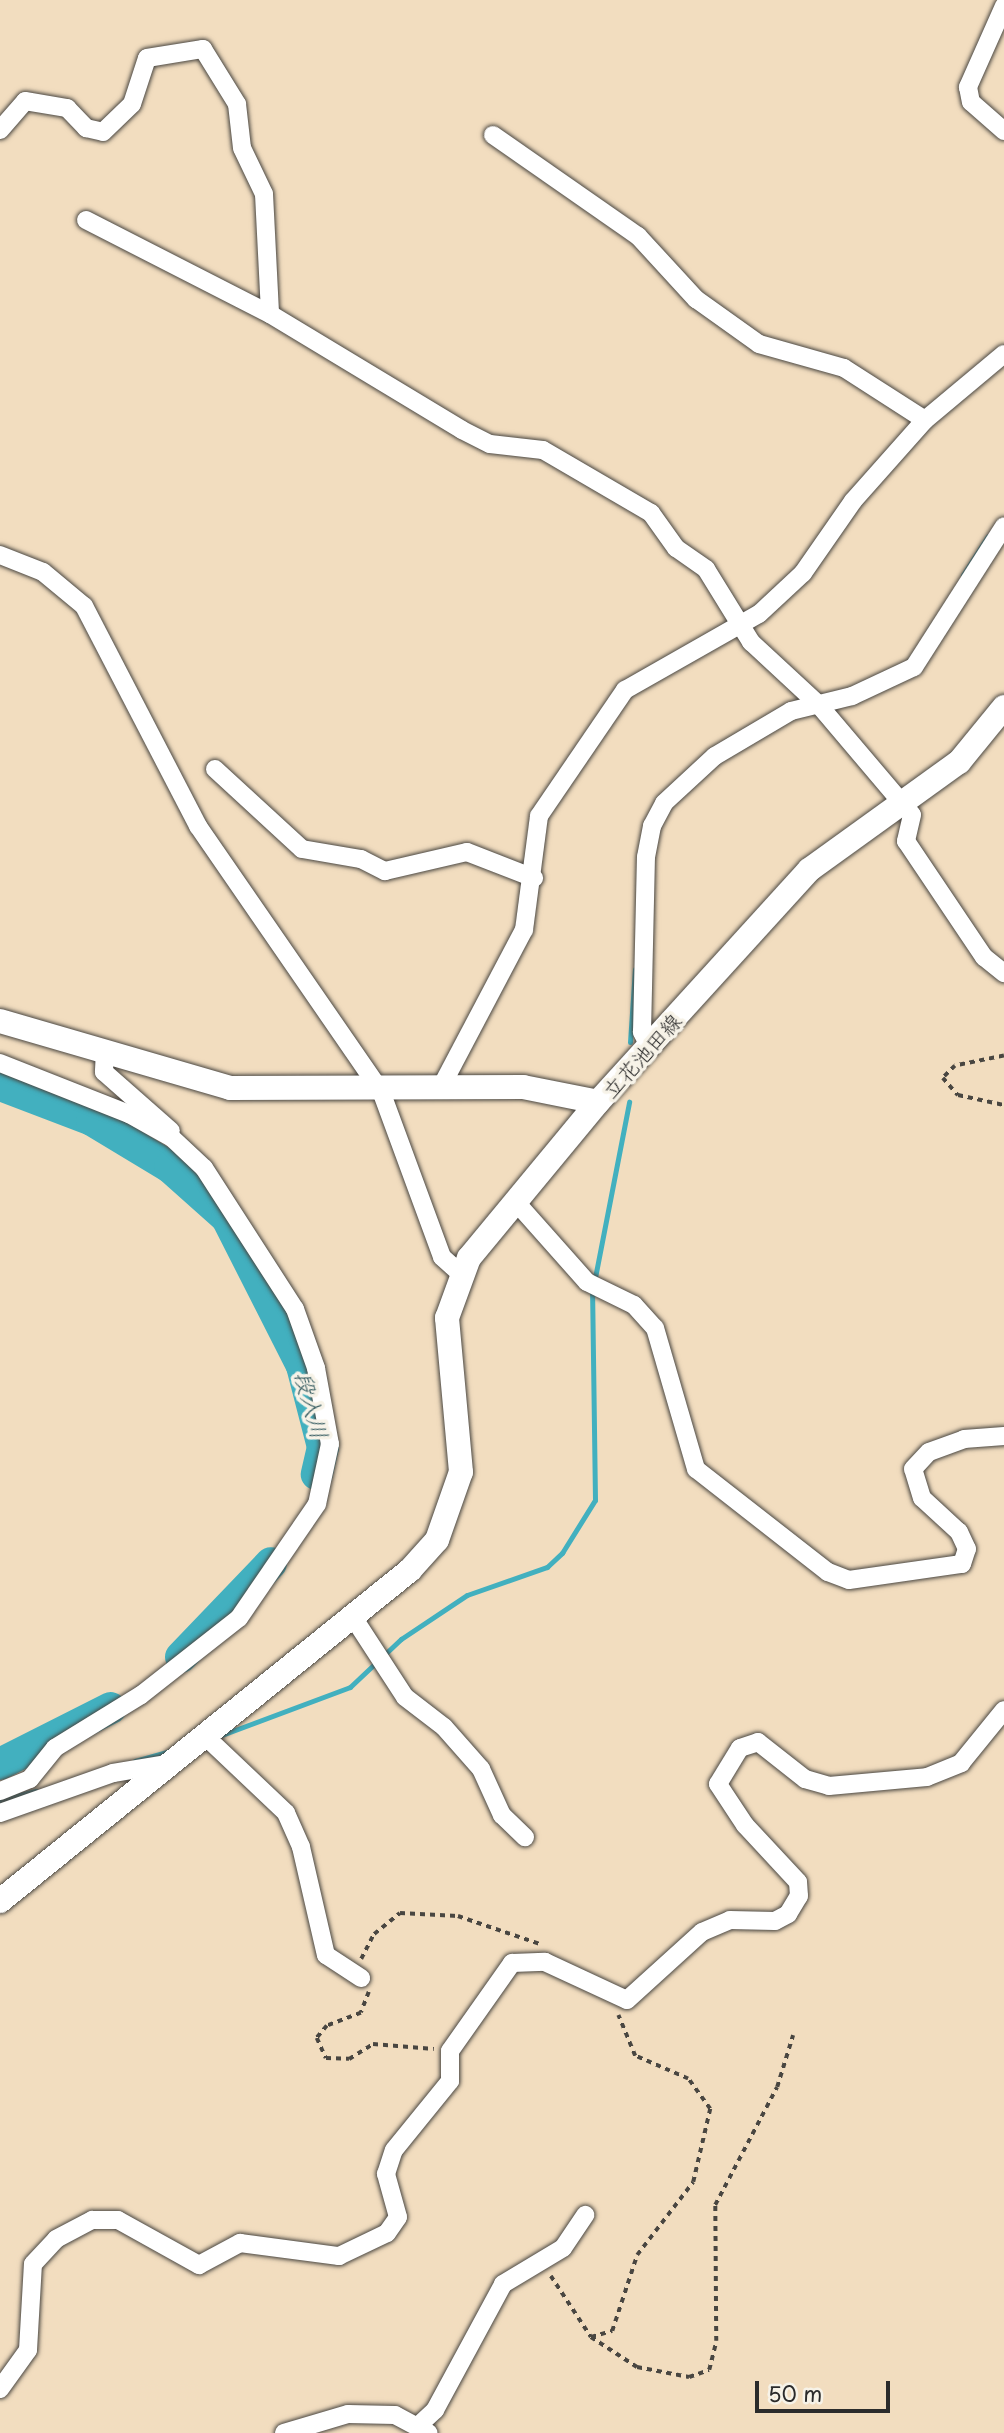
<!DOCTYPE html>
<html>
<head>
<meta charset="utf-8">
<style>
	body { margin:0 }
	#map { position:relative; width:1004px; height:2433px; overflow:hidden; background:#f2ddbf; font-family:"Playpen Sans","Klee One",sans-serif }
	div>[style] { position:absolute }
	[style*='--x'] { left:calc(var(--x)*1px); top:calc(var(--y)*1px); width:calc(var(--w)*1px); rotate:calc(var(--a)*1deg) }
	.stream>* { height:5px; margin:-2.5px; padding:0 2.5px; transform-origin:2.5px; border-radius:2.5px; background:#42b0bf }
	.river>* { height:32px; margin:-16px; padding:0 16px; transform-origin:16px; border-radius:16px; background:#42b0bf }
	.path>* { height:3.5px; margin-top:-1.75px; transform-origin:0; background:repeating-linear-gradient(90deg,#494641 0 5px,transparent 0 10px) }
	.roads { filter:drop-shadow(0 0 2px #494641) drop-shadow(0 0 2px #494641) }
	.street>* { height:18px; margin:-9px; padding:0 9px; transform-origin:9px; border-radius:9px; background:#fff }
	.secondary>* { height:24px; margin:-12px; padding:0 12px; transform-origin:12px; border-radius:12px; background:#fff }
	span { translate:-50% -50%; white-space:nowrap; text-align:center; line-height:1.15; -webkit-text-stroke:7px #f7f3e8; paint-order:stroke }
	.street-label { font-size:21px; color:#2b2b2b }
	.water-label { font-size:23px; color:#335a5f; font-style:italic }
	.scale { position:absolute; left:755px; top:2381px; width:135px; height:32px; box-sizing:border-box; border:4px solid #2b2b2b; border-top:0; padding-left:9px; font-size:21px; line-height:24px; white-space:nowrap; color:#2b2b2b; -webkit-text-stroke:5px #f7f3e8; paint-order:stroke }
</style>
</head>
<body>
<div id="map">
	<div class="stream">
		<i style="--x:963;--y:575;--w:46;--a:-57.3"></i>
		<i style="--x:630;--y:1042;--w:73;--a:-86.1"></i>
		<i style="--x:219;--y:1736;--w:140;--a:-20.5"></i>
		<i style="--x:350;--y:1687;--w:70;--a:-43.3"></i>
		<i style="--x:401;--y:1639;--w:79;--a:-33.7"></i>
		<i style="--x:467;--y:1595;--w:85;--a:-19.3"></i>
		<i style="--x:547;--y:1567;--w:21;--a:-43"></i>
		<i style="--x:562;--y:1553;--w:62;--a:-58.1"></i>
		<i style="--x:595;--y:1500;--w:207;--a:-90.8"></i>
		<i style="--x:592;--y:1293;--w:195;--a:-79"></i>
		<i style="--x:135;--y:1761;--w:36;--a:-16"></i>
		<i style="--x:0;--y:1800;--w:37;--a:-14"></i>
	</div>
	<div class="river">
		<i style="--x:0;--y:1085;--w:98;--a:20.8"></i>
		<i style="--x:92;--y:1120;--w:91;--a:31.1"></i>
		<i style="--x:170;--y:1167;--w:76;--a:41.8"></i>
		<i style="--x:227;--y:1218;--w:166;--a:63.1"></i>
		<i style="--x:302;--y:1366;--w:84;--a:75.5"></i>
		<i style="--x:323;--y:1447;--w:28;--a:103"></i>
		<i style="--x:181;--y:1657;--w:130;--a:-46.2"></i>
		<i style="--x:0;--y:1764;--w:124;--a:-26.8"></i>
	</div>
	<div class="path">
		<i style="--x:1004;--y:1056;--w:50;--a:168.5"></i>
		<i style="--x:955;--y:1066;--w:17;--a:135"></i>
		<i style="--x:943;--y:1078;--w:23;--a:49"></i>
		<i style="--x:958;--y:1095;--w:47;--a:12.3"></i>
		<i style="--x:361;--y:1959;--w:28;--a:-63"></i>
		<i style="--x:374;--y:1934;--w:33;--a:-39"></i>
		<i style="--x:400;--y:1913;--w:58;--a:3"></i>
		<i style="--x:458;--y:1916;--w:87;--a:18.9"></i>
		<i style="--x:369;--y:1992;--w:22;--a:111"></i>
		<i style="--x:361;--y:2013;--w:36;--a:159"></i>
		<i style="--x:327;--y:2026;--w:16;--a:130"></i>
		<i style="--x:317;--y:2038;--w:22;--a:66"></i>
		<i style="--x:326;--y:2058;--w:23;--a:2"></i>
		<i style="--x:349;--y:2059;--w:28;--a:-32"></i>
		<i style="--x:373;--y:2044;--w:61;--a:4.7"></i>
		<i style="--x:551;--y:2276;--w:73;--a:56.7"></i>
		<i style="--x:591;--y:2337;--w:55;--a:33.1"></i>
		<i style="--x:637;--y:2367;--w:53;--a:10.9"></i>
		<i style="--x:689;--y:2377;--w:21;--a:-19"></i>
		<i style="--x:709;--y:2370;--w:30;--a:-76"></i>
		<i style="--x:716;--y:2341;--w:136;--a:-90.4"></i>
		<i style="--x:715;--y:2205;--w:133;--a:-62.3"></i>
		<i style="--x:777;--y:2087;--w:54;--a:-72.9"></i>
		<i style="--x:591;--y:2337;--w:22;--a:-16"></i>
		<i style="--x:612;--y:2331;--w:80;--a:-71.8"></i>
		<i style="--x:637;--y:2255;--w:92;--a:-52.5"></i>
		<i style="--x:693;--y:2182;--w:75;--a:-76.9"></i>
		<i style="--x:710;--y:2109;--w:37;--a:-126"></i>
		<i style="--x:688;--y:2079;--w:58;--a:-156.5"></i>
		<i style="--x:635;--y:2056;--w:44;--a:-112.5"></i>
	</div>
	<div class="roads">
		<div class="street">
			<i style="--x:1004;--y:6;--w:89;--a:114"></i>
			<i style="--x:968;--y:87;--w:15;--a:79"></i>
			<i style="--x:971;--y:102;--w:44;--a:41.3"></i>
			<i style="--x:0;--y:130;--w:38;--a:-49"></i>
			<i style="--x:25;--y:101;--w:43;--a:9.5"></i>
			<i style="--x:67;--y:108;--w:28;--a:46"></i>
			<i style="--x:86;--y:128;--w:17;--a:13"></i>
			<i style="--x:103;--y:132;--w:40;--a:-44"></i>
			<i style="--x:132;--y:104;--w:48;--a:-71.9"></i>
			<i style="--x:147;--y:58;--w:57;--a:-9.1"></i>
			<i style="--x:203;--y:49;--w:65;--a:58.3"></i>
			<i style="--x:237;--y:104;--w:44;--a:83.5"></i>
			<i style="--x:242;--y:148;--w:51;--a:64.4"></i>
			<i style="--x:264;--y:194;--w:120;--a:87.1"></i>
			<i style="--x:493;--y:135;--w:177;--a:34.9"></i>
			<i style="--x:638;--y:236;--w:86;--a:47.4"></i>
			<i style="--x:696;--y:299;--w:77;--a:35.5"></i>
			<i style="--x:759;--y:344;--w:88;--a:15.8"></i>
			<i style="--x:844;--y:368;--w:96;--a:32.7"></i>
			<i style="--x:86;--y:220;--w:207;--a:27.1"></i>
			<i style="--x:270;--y:314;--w:224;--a:31.1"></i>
			<i style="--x:462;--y:430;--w:31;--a:27"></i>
			<i style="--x:490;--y:444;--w:53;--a:6.5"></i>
			<i style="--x:543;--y:450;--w:125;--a:30.3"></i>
			<i style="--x:651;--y:513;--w:43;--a:54.5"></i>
			<i style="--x:676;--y:548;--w:37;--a:35"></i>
			<i style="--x:706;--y:569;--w:86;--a:58.3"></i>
			<i style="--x:751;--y:642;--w:91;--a:42.8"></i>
			<i style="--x:818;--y:704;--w:145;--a:49.7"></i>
			<i style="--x:912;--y:815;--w:27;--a:103"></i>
			<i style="--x:906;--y:841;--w:140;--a:56.1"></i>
			<i style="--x:984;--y:957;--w:26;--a:39"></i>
			<i style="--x:0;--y:555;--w:46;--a:21.6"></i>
			<i style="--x:43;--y:572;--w:53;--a:39.7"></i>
			<i style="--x:84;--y:606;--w:248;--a:62.6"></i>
			<i style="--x:198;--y:826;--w:322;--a:55.4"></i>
			<i style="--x:381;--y:1091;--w:177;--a:69.8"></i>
			<i style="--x:442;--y:1257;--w:24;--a:42"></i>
			<i style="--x:215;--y:769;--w:118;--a:42.6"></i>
			<i style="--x:302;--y:849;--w:60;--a:9.6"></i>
			<i style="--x:361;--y:859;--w:27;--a:27"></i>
			<i style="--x:385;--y:871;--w:84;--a:-13"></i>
			<i style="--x:467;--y:852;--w:72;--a:21.2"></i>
			<i style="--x:649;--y:1046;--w:16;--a:-117"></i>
			<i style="--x:642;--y:1032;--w:175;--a:-88.7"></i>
			<i style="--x:646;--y:857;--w:32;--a:-79"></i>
			<i style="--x:652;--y:826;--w:26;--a:-62"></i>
			<i style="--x:664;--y:803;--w:69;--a:-42.7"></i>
			<i style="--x:715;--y:756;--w:88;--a:-30.6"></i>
			<i style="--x:791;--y:711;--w:63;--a:-13.8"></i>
			<i style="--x:852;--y:696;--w:68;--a:-25.1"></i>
			<i style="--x:914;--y:667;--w:167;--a:-57.4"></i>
			<i style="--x:105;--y:1051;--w:21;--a:93"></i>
			<i style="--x:104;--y:1072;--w:89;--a:41.4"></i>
			<i style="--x:0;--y:1063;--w:139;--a:21.6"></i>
			<i style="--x:129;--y:1114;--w:49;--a:29.2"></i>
			<i style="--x:172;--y:1138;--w:44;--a:43.2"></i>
			<i style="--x:204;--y:1168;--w:168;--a:57.2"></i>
			<i style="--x:295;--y:1309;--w:63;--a:70.4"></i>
			<i style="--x:316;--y:1368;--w:77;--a:79.6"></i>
			<i style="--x:330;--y:1444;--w:61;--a:102.2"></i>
			<i style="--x:317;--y:1504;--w:138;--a:124.4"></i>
			<i style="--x:239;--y:1618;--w:125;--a:141.8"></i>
			<i style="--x:141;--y:1695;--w:101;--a:148.4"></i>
			<i style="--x:55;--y:1748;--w:40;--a:129"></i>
			<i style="--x:30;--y:1779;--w:32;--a:158"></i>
			<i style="--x:440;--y:1089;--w:180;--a:-62.2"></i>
			<i style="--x:524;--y:930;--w:115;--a:-82.5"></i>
			<i style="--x:539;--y:816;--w:153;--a:-55.7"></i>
			<i style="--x:625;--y:690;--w:154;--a:-29.6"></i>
			<i style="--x:759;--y:614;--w:60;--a:-43"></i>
			<i style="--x:803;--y:573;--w:88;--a:-55.2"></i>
			<i style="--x:853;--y:501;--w:108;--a:-48.4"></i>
			<i style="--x:925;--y:420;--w:103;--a:-39.9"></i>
			<i style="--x:515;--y:1201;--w:108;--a:48.4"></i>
			<i style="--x:587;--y:1282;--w:52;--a:26.1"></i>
			<i style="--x:634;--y:1305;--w:31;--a:48"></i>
			<i style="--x:655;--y:1328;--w:147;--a:73.8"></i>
			<i style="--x:696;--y:1469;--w:167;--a:38"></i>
			<i style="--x:828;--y:1572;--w:22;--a:21"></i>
			<i style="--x:849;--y:1580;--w:114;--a:-8.1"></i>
			<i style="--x:962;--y:1564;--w:16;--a:-72"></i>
			<i style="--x:967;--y:1549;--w:19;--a:-115"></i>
			<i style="--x:959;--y:1532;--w:50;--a:-137.4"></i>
			<i style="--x:922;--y:1498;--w:30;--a:-107"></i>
			<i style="--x:913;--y:1469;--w:23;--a:-47"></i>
			<i style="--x:929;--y:1452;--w:37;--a:-20"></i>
			<i style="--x:964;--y:1439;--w:40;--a:-4.3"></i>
			<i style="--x:353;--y:1617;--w:95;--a:57"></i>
			<i style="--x:405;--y:1697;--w:49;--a:37.6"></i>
			<i style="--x:444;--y:1727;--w:56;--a:48.6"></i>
			<i style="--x:481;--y:1769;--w:51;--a:65.5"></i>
			<i style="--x:502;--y:1815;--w:32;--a:44"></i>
			<i style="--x:205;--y:1736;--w:112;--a:43.5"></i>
			<i style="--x:286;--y:1813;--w:37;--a:66"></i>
			<i style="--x:301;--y:1847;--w:111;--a:77"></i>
			<i style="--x:326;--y:1955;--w:42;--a:33.3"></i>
			<i style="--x:0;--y:1813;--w:120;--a:-19.5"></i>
			<i style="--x:113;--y:1773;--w:55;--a:-9.5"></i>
			<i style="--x:0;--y:2389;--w:48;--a:-54.3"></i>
			<i style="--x:28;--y:2350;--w:86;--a:-86.7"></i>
			<i style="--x:33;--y:2264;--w:34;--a:-47"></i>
			<i style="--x:56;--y:2239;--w:41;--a:-27.8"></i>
			<i style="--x:92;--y:2220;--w:26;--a:0"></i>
			<i style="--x:118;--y:2220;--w:93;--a:29.1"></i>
			<i style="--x:199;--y:2265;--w:47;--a:-28.2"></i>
			<i style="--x:240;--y:2243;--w:100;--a:7.5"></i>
			<i style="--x:339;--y:2256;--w:53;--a:-25.6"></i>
			<i style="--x:387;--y:2233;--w:19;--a:-55"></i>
			<i style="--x:398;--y:2217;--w:45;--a:-105.6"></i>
			<i style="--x:386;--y:2174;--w:25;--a:-72"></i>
			<i style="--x:394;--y:2150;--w:89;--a:-50.9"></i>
			<i style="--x:450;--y:2081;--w:30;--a:-90"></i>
			<i style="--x:450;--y:2051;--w:108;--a:-54.8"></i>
			<i style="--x:512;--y:1963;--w:33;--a:-2"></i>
			<i style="--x:545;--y:1962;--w:90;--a:24.9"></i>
			<i style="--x:627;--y:2000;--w:101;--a:-42.2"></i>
			<i style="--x:702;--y:1932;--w:30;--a:-23"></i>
			<i style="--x:730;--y:1920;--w:45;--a:1.3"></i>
			<i style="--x:775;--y:1921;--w:15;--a:-28"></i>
			<i style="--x:788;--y:1914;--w:21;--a:-59"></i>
			<i style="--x:799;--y:1896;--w:14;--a:-94"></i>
			<i style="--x:798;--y:1882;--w:78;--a:-132.9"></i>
			<i style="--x:745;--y:1825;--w:49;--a:-123.4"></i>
			<i style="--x:718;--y:1784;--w:42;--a:-58.6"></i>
			<i style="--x:740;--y:1748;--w:19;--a:-18"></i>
			<i style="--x:758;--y:1742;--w:60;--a:38.2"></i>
			<i style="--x:805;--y:1779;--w:25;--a:16"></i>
			<i style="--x:829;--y:1786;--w:98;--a:-5.2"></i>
			<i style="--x:927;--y:1777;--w:37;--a:-22"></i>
			<i style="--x:961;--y:1763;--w:68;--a:-50.9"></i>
			<i style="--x:419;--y:2425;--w:22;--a:-43"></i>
			<i style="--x:435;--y:2410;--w:143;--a:-61.6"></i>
			<i style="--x:503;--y:2284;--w:70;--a:-31"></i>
			<i style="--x:563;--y:2248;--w:40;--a:-56"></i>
			<i style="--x:284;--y:2433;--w:67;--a:-16.5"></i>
			<i style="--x:348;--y:2414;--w:47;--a:1.2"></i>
			<i style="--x:395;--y:2415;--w:38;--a:28"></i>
		</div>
		<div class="secondary">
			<i style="--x:0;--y:1021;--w:240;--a:16.2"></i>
			<i style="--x:230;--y:1088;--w:293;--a:-0.2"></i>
			<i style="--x:523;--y:1087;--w:76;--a:11.3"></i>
			<i style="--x:0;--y:1901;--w:527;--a:-38.91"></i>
			<i style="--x:410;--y:1570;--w:40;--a:-48"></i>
			<i style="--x:437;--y:1540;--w:72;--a:-70.6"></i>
			<i style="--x:461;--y:1472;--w:155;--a:-95.2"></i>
			<i style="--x:447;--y:1318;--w:64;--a:-69.9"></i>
			<i style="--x:469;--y:1258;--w:202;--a:-50.4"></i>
			<i style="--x:598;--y:1102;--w:314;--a:-47.7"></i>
			<i style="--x:809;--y:870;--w:185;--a:-35.8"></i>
			<i style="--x:959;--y:762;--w:71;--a:-50.7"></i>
		</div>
	</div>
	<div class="street-label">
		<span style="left:641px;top:1055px;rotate:-48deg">立花池田線</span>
	</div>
	<div class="water-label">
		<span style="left:312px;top:1405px;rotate:75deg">段入川</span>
	</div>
	<div class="scale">50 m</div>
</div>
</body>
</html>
